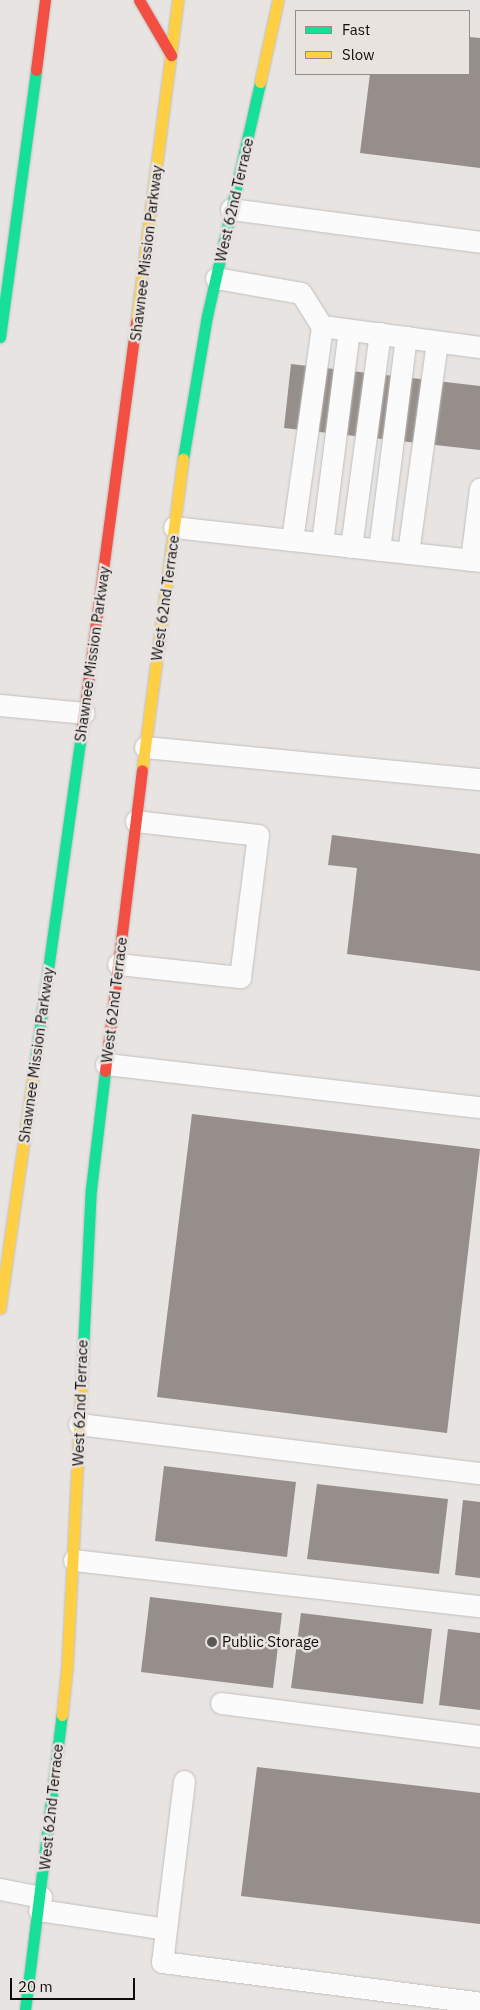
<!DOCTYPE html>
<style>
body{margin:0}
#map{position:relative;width:480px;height:2010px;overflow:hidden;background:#e7e4e2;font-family:"IBM Plex Sans",sans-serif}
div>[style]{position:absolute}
.building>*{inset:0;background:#958e8b}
.roads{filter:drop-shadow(0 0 1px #c2c0be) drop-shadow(0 0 1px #c2c0be)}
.lane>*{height:21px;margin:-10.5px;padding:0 10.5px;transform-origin:10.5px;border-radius:10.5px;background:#fbfbfb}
.fast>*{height:11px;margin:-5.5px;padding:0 5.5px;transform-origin:5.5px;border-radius:5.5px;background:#16e098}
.slow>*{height:11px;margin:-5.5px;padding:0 5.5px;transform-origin:5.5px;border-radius:5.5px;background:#ffcf43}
.jam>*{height:11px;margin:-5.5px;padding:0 5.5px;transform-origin:5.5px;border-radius:5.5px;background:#f24e42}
.dots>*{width:14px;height:14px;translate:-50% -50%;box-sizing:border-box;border:2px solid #e9e3e0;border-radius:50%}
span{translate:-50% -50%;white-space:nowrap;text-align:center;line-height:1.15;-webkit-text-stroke:5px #e9e3e0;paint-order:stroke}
.street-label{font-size:15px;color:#0e0c0b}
.poi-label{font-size:15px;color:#0e0c0b}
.left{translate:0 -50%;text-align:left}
.legend{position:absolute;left:295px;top:10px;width:175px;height:65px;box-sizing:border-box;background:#e9e3e0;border:1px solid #918d8b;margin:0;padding:6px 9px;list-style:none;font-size:15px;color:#0e0c0b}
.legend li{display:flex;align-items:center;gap:10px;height:25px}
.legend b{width:25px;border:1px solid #918d8b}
.scale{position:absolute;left:10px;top:1978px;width:125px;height:22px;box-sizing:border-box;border:2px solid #0e0c0b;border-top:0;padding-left:6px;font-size:15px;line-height:18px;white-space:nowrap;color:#0e0c0b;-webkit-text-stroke:4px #e9e3e0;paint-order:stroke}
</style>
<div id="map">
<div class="building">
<div style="clip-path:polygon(469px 37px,480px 38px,480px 168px,360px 153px,370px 74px,469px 74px)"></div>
<div style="clip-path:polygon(291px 364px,480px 386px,480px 450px,284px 428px)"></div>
<div style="clip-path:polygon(332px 835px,480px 854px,480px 971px,347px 954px,357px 868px,328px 865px)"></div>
<div style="clip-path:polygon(192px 1114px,480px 1149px,447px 1433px,157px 1397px)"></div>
<div style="clip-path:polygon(164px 1466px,296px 1482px,287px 1557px,155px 1541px)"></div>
<div style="clip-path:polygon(317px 1484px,448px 1499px,439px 1574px,307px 1559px)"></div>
<div style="clip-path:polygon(463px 1500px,480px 1502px,480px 1578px,455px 1575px)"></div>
<div style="clip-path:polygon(150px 1597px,282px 1613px,273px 1688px,141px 1672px)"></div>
<div style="clip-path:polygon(301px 1613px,432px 1629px,423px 1704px,291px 1688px)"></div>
<div style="clip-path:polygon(448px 1629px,480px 1633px,480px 1710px,439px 1705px)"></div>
<div style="clip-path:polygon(257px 1767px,480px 1793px,480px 1924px,241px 1896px)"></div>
</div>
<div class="roads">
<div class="lane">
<div style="left:231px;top:209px;width:251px;rotate:7.5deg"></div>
<div style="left:216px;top:278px;width:86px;rotate:10deg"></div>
<div style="left:301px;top:293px;width:39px;rotate:58deg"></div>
<div style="left:322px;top:326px;width:159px;rotate:7.6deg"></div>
<div style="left:174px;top:527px;width:308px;rotate:6.3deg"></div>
<div style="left:292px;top:540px;width:216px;rotate:-82deg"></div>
<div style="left:322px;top:543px;width:215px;rotate:-82.8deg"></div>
<div style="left:351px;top:547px;width:216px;rotate:-82.3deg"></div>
<div style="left:379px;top:550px;width:215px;rotate:-82.8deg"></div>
<div style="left:408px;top:553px;width:213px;rotate:-82.2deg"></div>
<div style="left:471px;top:560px;width:72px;rotate:-82.8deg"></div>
<div style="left:0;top:705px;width:84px;rotate:5.4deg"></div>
<div style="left:145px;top:747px;width:337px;rotate:5.5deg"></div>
<div style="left:118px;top:964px;width:123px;rotate:6.1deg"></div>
<div style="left:240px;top:977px;width:143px;rotate:-82.8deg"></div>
<div style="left:258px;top:835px;width:123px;rotate:-173.5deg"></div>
<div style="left:106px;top:1064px;width:376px;rotate:6.6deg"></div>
<div style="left:79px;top:1424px;width:404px;rotate:7deg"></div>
<div style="left:74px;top:1560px;width:409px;rotate:6.5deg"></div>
<div style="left:221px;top:1703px;width:261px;rotate:7.3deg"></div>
<div style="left:184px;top:1781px;width:182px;rotate:96.9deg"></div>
<div style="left:162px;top:1962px;width:321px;rotate:7.3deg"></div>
<div style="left:0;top:1889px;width:42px;rotate:11deg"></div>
<div style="left:39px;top:1910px;width:128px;rotate:8.5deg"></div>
</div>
<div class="fast">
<div style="left:0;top:337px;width:269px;rotate:-82.3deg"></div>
<div style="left:183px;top:459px;width:145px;rotate:-80.5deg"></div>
<div style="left:207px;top:316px;width:240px;rotate:-77.2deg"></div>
<div style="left:34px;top:1069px;width:345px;rotate:-82deg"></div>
<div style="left:81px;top:1390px;width:201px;rotate:-87.2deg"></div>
<div style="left:91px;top:1189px;width:119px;rotate:-83.2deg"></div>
<div style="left:25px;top:2010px;width:297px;rotate:-82.9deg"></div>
</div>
<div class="slow">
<div style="left:260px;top:82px;width:84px;rotate:-77.6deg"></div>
<div style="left:136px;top:322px;width:325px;rotate:-82.6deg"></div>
<div style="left:142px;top:770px;width:314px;rotate:-82.5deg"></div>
<div style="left:0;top:1308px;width:241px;rotate:-81.9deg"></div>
<div style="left:62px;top:1715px;width:48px;rotate:-84.1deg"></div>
<div style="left:67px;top:1667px;width:277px;rotate:-87.1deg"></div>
</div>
<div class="jam">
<div style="left:139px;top:0;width:64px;rotate:59.8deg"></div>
<div style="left:36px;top:70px;width:71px;rotate:-82.7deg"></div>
<div style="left:82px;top:727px;width:409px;rotate:-82.4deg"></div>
<div style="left:105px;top:1071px;width:303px;rotate:-83deg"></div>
</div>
</div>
<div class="dots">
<div style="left:212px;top:1642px;background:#5a5856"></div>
</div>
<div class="street-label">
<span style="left:234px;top:200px;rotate:-77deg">West 62nd Terrace</span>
<span style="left:146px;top:253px;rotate:-83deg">Shawnee Mission Parkway</span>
<span style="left:165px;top:598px;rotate:-82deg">West 62nd Terrace</span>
<span style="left:92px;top:654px;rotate:-82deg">Shawnee Mission Parkway</span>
<span style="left:114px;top:1000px;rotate:-83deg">West 62nd Terrace</span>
<span style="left:36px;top:1055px;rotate:-82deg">Shawnee Mission Parkway</span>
<span style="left:80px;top:1403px;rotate:-88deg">West 62nd Terrace</span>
<span style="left:51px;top:1807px;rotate:-84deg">West 62nd Terrace</span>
</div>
<div class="poi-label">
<span class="left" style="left:222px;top:1642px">Public Storage</span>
</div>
<ul class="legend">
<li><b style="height:6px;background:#16e098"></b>Fast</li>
<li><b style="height:6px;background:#ffcf43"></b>Slow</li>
</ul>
<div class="scale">20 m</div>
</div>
